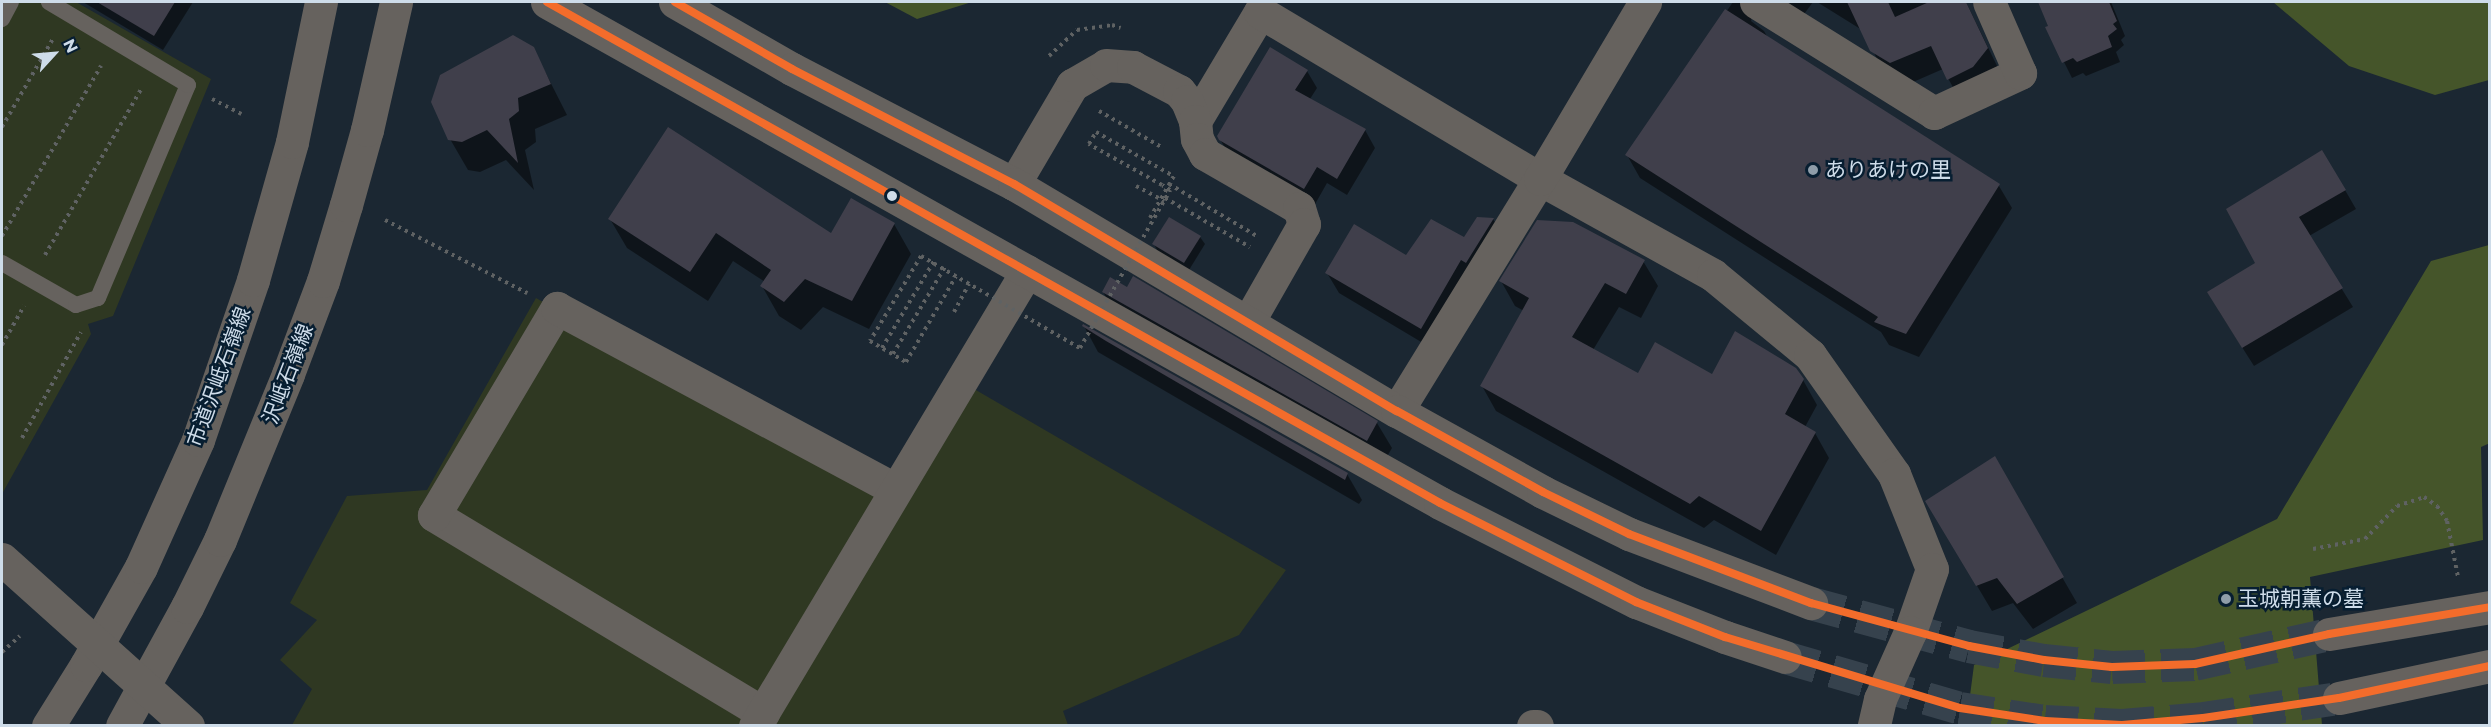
<!DOCTYPE html>
<meta charset="utf-8">
<style>
body{margin:0}
#map{position:relative;width:2491px;height:727px;overflow:hidden;background:#1b2732;font-family:Montserrat,"Noto Sans JP",sans-serif}
div>[style]{position:absolute}
.green>*{inset:0;background:#2f3822}
.forest>*{inset:0;background:#45552a}
.shadow>*{inset:0;background:#0007}
.building>*{inset:0;background:#403f4b}
.tertiary-tunnel>*{height:33px;margin-top:-16.5px;transform-origin:0;background:repeating-linear-gradient(90deg,#36424d 0 33px,transparent 0 49px)}
.path>*{height:4px;margin-top:-2px;transform-origin:0;background:repeating-linear-gradient(90deg,#5f6263 0 3px,transparent 0 7.5px)}
.service>*{height:16px;margin:-8px;padding:0 8px;transform-origin:8px;border-radius:8px;background:#66625e}
.minor>*{height:33px;margin:-16.5px;padding:0 16.5px;transform-origin:16.5px;border-radius:16.5px;background:#66625e}
.tertiary>*{height:33px;margin:-16.5px;padding:0 16.5px;transform-origin:16.5px;border-radius:16.5px;background:#66625e}
.path-bridge>*{height:4px;margin-top:-2px;transform-origin:0;background:repeating-linear-gradient(90deg,#5f6263 0 3px,transparent 0 7.5px)}
.minor-bridge>*{height:33px;margin:-16.5px;padding:0 16.5px;transform-origin:16.5px;border-radius:16.5px;background:#66625e}
.bus-1>*{height:8px;margin:-4px;padding:0 4px;transform-origin:4px;border-radius:4px;background:#f36c2b}
.dots>*{width:16px;height:16px;translate:-50% -50%;box-sizing:border-box;border:3px solid #071e31;border-radius:50%}
span{translate:-50% -50%;white-space:nowrap;text-align:center;line-height:1.15;-webkit-text-stroke:5px #071e31;paint-order:stroke}
.poi-label{font-size:21px;color:#cedce9}
.left{translate:0 -50%;text-align:left}
.street-label{font-size:21px;color:#cedce9}
.frame{position:absolute;inset:0;border:3px solid #cedce9;pointer-events:none}
.north{position:absolute;left:24px;top:24px;width:60px;height:60px;-webkit-text-stroke:4px #071e31;paint-order:stroke;rotate:64deg;font-size:16px;font-weight:700;line-height:24px;text-align:center;color:#cedce9}
.north::after{content:'';display:block;margin:auto;width:21px;height:27px;background:#cedce9;clip-path:polygon(50% 0,100% 100%,50% 72%,0 100%)}
</style>
<div id="map">
<div class="green">
<div style="clip-path:polygon(2px 2px,76px 2px,211px 79px,113px 316px,88px 324px,91px 334px,2px 494px)"></div>
<div style="clip-path:polygon(536px 298px,897px 507px,969px 386px,1286px 570px,1239px 635px,1063px 711px,1068px 725px,292px 725px,312px 689px,280px 660px,317px 620px,290px 603px,347px 496px,427px 490px)"></div>
</div>
<div class="forest">
<div style="clip-path:polygon(885px 2px,972px 2px,917px 19px)"></div>
<div style="clip-path:polygon(2273px 2px,2489px 2px,2489px 80px,2435px 95px,2349px 66px)"></div>
<div style="clip-path:polygon(2489px 245px,2490px 443px,2481px 447px,2483px 540px,2310px 577px,2322px 725px,1966px 726px,1974px 665px,2277px 519px,2431px 261px)"></div>
</div>
<div class="shadow">
<div style="clip-path:polygon(83px 2px,193px 2px,163px 50px)"></div>
<div style="clip-path:polygon(1733px 2px,1813px 2px,1799px 21px,1752px 16px,1751px 21px,1764px 31px,1768px 38px,1999px 186px,2012px 208px,1919px 357px,1889px 345px,1881px 332px,1640px 178px,1627px 155px)"></div>
<div style="clip-path:polygon(1817px 2px,1966px 2px,2000px 72px,1961px 102px,1943px 69px,1904px 86px,1885px 74px,1862px 30px)"></div>
<div style="clip-path:polygon(2039px 2px,2111px 2px,2125px 36px,2121px 40px,2124px 45px,2116px 52px,2120px 62px,2086px 76px,2083px 73px,2072px 78px,2047px 28px,2050px 27px)"></div>
<div style="clip-path:polygon(533px 48px,567px 115px,535px 129px,536px 142px,525px 150px,534px 190px,506px 160px,480px 172px,468px 170px,450px 139px)"></div>
<div style="clip-path:polygon(1307px 71px,1317px 88px,1310px 99px,1365px 130px,1375px 148px,1347px 195px,1327px 183px,1314px 206px,1231px 158px,1218px 136px)"></div>
<div style="clip-path:polygon(2345px 190px,2356px 209px,2309px 236px,2353px 307px,2254px 366px,2219px 311px,2257px 263px,2228px 209px)"></div>
<div style="clip-path:polygon(610px 219px,831px 235px,894px 224px,911px 254px,869px 329px,823px 307px,801px 330px,779px 316px,762px 286px,765px 282px,733px 261px,708px 301px,627px 248px)"></div>
<div style="clip-path:polygon(1493px 219px,1505px 239px,1433px 349px,1339px 293px,1327px 273px,1407px 257px,1465px 239px)"></div>
<div style="clip-path:polygon(1200px 237px,1205px 244px,1189px 270px,1158px 252px,1154px 244px)"></div>
<div style="clip-path:polygon(1643px 261px,1658px 286px,1641px 318px,1619px 307px,1593px 350px,1639px 375px,1803px 380px,1817px 405px,1805px 427px,1815px 433px,1829px 458px,1776px 555px,1714px 520px,1704px 528px,1496px 411px,1482px 386px,1524px 311px,1515px 306px,1501px 281px)"></div>
<div style="clip-path:polygon(1103px 292px,1377px 423px,1392px 448px,1382px 465px,1118px 317px)"></div>
<div style="clip-path:polygon(1084px 326px,1347px 474px,1362px 500px,1359px 504px,1098px 352px)"></div>
<div style="clip-path:polygon(1994px 459px,2077px 603px,2033px 629px,2013px 603px,1992px 611px,1942px 527px)"></div>
</div>
<div class="building">
<div style="clip-path:polygon(97px 2px,175px 2px,154px 36px)"></div>
<div style="clip-path:polygon(1847px 2px,1888px 2px,1895px 17px,1929px 2px,1966px 2px,1988px 48px,1973px 67px,1947px 80px,1931px 46px,1890px 63px,1870px 51px)"></div>
<div style="clip-path:polygon(2038px 2px,2109px 2px,2117px 21px,2113px 24px,2117px 29px,2108px 36px,2112px 47px,2077px 62px,2073px 58px,2062px 63px,2045px 27px,2048px 26px)"></div>
<div style="clip-path:polygon(1725px 9px,2000px 184px,1906px 334px,1874px 322px,1878px 317px,1625px 155px)"></div>
<div style="clip-path:polygon(513px 35px,534px 47px,551px 84px,518px 98px,519px 111px,509px 119px,518px 163px,487px 130px,462px 142px,448px 140px,431px 102px,440px 75px)"></div>
<div style="clip-path:polygon(1270px 47px,1308px 70px,1295px 90px,1366px 129px,1337px 179px,1317px 167px,1304px 189px,1219px 140px,1217px 136px)"></div>
<div style="clip-path:polygon(668px 127px,831px 233px,851px 198px,895px 223px,852px 301px,805px 279px,784px 302px,760px 286px,771px 270px,716px 233px,690px 272px,608px 219px)"></div>
<div style="clip-path:polygon(2322px 150px,2346px 190px,2299px 217px,2343px 288px,2242px 348px,2207px 292px,2255px 263px,2226px 209px)"></div>
<div style="clip-path:polygon(1169px 217px,1201px 236px,1184px 263px,1152px 244px)"></div>
<div style="clip-path:polygon(1477px 217px,1494px 218px,1466px 263px,1461px 260px,1421px 329px,1325px 273px,1354px 224px,1406px 255px,1431px 219px,1464px 237px)"></div>
<div style="clip-path:polygon(1537px 220px,1573px 222px,1645px 260px,1626px 294px,1605px 283px,1572px 337px,1638px 373px,1655px 342px,1712px 374px,1735px 331px,1796px 368px,1804px 379px,1785px 414px,1816px 432px,1761px 531px,1699px 496px,1690px 504px,1480px 386px,1529px 298px,1499px 281px)"></div>
<div style="clip-path:polygon(1133px 276px,1378px 421px,1367px 441px,1102px 292px,1110px 277px,1127px 287px)"></div>
<div style="clip-path:polygon(1083px 324px,1348px 473px,1345px 480px,1106px 341px,1082px 326px)"></div>
<div style="clip-path:polygon(1995px 456px,2064px 577px,2017px 604px,1997px 578px,1976px 586px,1925px 501px)"></div>
</div>
<div class="tertiary-tunnel">
<div style="left:1811px;top:603px;width:164px;rotate:15.2deg"></div>
<div style="left:1969px;top:646px;width:76px;rotate:10.6deg"></div>
<div style="left:2044px;top:660px;width:68px;rotate:5.9deg"></div>
<div style="left:2112px;top:667px;width:83px;rotate:-2.1deg"></div>
<div style="left:2195px;top:664px;width:137px;rotate:-12.6deg"></div>
<div style="left:1785px;top:657px;width:182px;rotate:16.2deg"></div>
<div style="left:1960px;top:708px;width:86px;rotate:8.7deg"></div>
<div style="left:2045px;top:721px;width:77px;rotate:3deg"></div>
<div style="left:2122px;top:725px;width:81px;rotate:-4.9deg"></div>
<div style="left:2203px;top:718px;width:137px;rotate:-8.4deg"></div>
</div>
<div class="path">
<div style="left:1049px;top:56px;width:38px;rotate:-43deg"></div>
<div style="left:1077px;top:30px;width:35px;rotate:-8deg"></div>
<div style="left:1112px;top:25px;width:9px;rotate:18deg"></div>
<div style="left:212px;top:99px;width:33px;rotate:27deg"></div>
<div style="left:1099px;top:111px;width:74px;rotate:30deg"></div>
<div style="left:2px;top:127px;width:104px;rotate:-60deg"></div>
<div style="left:1169px;top:184px;width:102px;rotate:30.6deg"></div>
<div style="left:1162px;top:185px;width:84px;rotate:-150.7deg"></div>
<div style="left:1089px;top:144px;width:14px;rotate:-60deg"></div>
<div style="left:1096px;top:132px;width:89px;rotate:29.7deg"></div>
<div style="left:1136px;top:186px;width:32px;rotate:28deg"></div>
<div style="left:1165px;top:198px;width:98px;rotate:30deg"></div>
<div style="left:1150px;top:218px;width:48px;rotate:-60.3deg"></div>
<div style="left:385px;top:220px;width:160px;rotate:27.2deg"></div>
<div style="left:2px;top:236px;width:197px;rotate:-59.8deg"></div>
<div style="left:45px;top:255px;width:193px;rotate:-59.9deg"></div>
<div style="left:921px;top:256px;width:99px;rotate:121deg"></div>
<div style="left:870px;top:341px;width:42px;rotate:30.3deg"></div>
<div style="left:906px;top:362px;width:99px;rotate:-59.8deg"></div>
<div style="left:954px;top:312px;width:32px;rotate:-62deg"></div>
<div style="left:2px;top:345px;width:45px;rotate:-60.6deg"></div>
<div style="left:882px;top:348px;width:101px;rotate:-59.1deg"></div>
<div style="left:893px;top:354px;width:104px;rotate:-59.2deg"></div>
<div style="left:22px;top:438px;width:121px;rotate:-60.9deg"></div>
<div style="left:2313px;top:549px;width:53px;rotate:-10.9deg"></div>
<div style="left:2365px;top:539px;width:46px;rotate:-45.9deg"></div>
<div style="left:2397px;top:506px;width:28px;rotate:-18deg"></div>
<div style="left:2424px;top:497px;width:16px;rotate:35deg"></div>
<div style="left:2437px;top:506px;width:18px;rotate:56deg"></div>
<div style="left:2447px;top:521px;width:57px;rotate:78.9deg"></div>
<div style="left:2px;top:652px;width:24px;rotate:-42deg"></div>
</div>
<div class="service">
<div style="left:2px;top:19px;width:19px;rotate:-62deg"></div>
<div style="left:2px;top:263px;width:85px;rotate:29.6deg"></div>
<div style="left:76px;top:305px;width:23px;rotate:-18deg"></div>
<div style="left:98px;top:298px;width:231px;rotate:-67.1deg"></div>
<div style="left:188px;top:85px;width:162px;rotate:-149.2deg"></div>
</div>
<div class="minor">
<div style="left:1756px;top:2px;width:210px;rotate:31.9deg"></div>
<div style="left:1934px;top:113px;width:95px;rotate:-24.9deg"></div>
<div style="left:2020px;top:73px;width:77px;rotate:-113.6deg"></div>
<div style="left:1195px;top:121px;width:127px;rotate:-59.2deg"></div>
<div style="left:1260px;top:12px;width:326px;rotate:30.8deg"></div>
<div style="left:1540px;top:179px;width:198px;rotate:29deg"></div>
<div style="left:1713px;top:275px;width:126px;rotate:39.5deg"></div>
<div style="left:1810px;top:355px;width:146px;rotate:54.8deg"></div>
<div style="left:1894px;top:474px;width:102px;rotate:68.2deg"></div>
<div style="left:1932px;top:569px;width:67px;rotate:109.2deg"></div>
<div style="left:1910px;top:632px;width:73px;rotate:114.1deg"></div>
<div style="left:1880px;top:699px;width:28px;rotate:103deg"></div>
<div style="left:1014px;top:184px;width:115px;rotate:-59.6deg"></div>
<div style="left:1072px;top:85px;width:39px;rotate:-30deg"></div>
<div style="left:1106px;top:65px;width:27px;rotate:4deg"></div>
<div style="left:1133px;top:67px;width:52px;rotate:27.6deg"></div>
<div style="left:1179px;top:91px;width:13px;rotate:51deg"></div>
<div style="left:1187px;top:101px;width:22px;rotate:68deg"></div>
<div style="left:1195px;top:121px;width:18px;rotate:84deg"></div>
<div style="left:1197px;top:139px;width:17px;rotate:62deg"></div>
<div style="left:1205px;top:154px;width:108px;rotate:29.9deg"></div>
<div style="left:1299px;top:208px;width:17px;rotate:73deg"></div>
<div style="left:1304px;top:224px;width:113px;rotate:119.7deg"></div>
<div style="left:1397px;top:411px;width:273px;rotate:-58.4deg"></div>
<div style="left:1540px;top:179px;width:206px;rotate:-59.3deg"></div>
<div style="left:763px;top:713px;width:384px;rotate:-149deg"></div>
<div style="left:434px;top:515px;width:241px;rotate:-59.3deg"></div>
<div style="left:557px;top:308px;width:383px;rotate:28.2deg"></div>
<div style="left:755px;top:726px;width:530px;rotate:-59.13deg"></div>
<div style="left:1533px;top:726px;width:4px"></div>
</div>
<div class="tertiary">
<div style="left:547px;top:2px;width:1024px;rotate:29.29deg"></div>
<div style="left:1440px;top:503px;width:220px;rotate:26.8deg"></div>
<div style="left:1636px;top:602px;width:96px;rotate:21.5deg"></div>
<div style="left:1725px;top:637px;width:63px;rotate:18.4deg"></div>
<div style="left:675px;top:2px;width:135px;rotate:29.8deg"></div>
<div style="left:792px;top:69px;width:250px;rotate:27.4deg"></div>
<div style="left:1014px;top:184px;width:445px;rotate:30.7deg"></div>
<div style="left:1397px;top:411px;width:167px;rotate:29deg"></div>
<div style="left:1543px;top:492px;width:96px;rotate:26deg"></div>
<div style="left:1629px;top:534px;width:195px;rotate:20.8deg"></div>
<div style="left:2329px;top:634px;width:163px;rotate:-9.5deg"></div>
<div style="left:2339px;top:698px;width:154px;rotate:-12deg"></div>
<div style="left:48px;top:726px;width:72px;rotate:-58.1deg"></div>
<div style="left:86px;top:665px;width:112px;rotate:-60.7deg"></div>
<div style="left:141px;top:567px;width:139px;rotate:-65.8deg"></div>
<div style="left:198px;top:440px;width:169px;rotate:-71deg"></div>
<div style="left:253px;top:280px;width:143px;rotate:-74.2deg"></div>
<div style="left:292px;top:142px;width:143px;rotate:-78.3deg"></div>
<div style="left:122px;top:726px;width:136px;rotate:-61.4deg"></div>
<div style="left:187px;top:607px;width:75px;rotate:-63.8deg"></div>
<div style="left:220px;top:540px;width:179px;rotate:-67.7deg"></div>
<div style="left:288px;top:374px;width:99px;rotate:-69.4deg"></div>
<div style="left:323px;top:281px;width:79px;rotate:-73.2deg"></div>
<div style="left:346px;top:205px;width:78px;rotate:-74.4deg"></div>
<div style="left:367px;top:130px;width:131px;rotate:-77.2deg"></div>
</div>
<div class="path-bridge">
<div style="left:921px;top:256px;width:184px;rotate:30.1deg"></div>
<div style="left:1080px;top:348px;width:182px;rotate:-60.3deg"></div>
<div style="left:1170px;top:190px;width:9px;rotate:-148deg"></div>
</div>
<div class="minor-bridge">
<div style="left:2px;top:559px;width:250px;rotate:41.9deg"></div>
</div>
<div class="bus-1">
<div style="left:547px;top:2px;width:1024px;rotate:29.29deg"></div>
<div style="left:1440px;top:503px;width:220px;rotate:26.8deg"></div>
<div style="left:1636px;top:602px;width:96px;rotate:21.5deg"></div>
<div style="left:1725px;top:637px;width:245px;rotate:16.8deg"></div>
<div style="left:1960px;top:708px;width:86px;rotate:8.7deg"></div>
<div style="left:2045px;top:721px;width:77px;rotate:3deg"></div>
<div style="left:2122px;top:725px;width:81px;rotate:-4.9deg"></div>
<div style="left:2203px;top:718px;width:137px;rotate:-8.4deg"></div>
<div style="left:2339px;top:698px;width:154px;rotate:-12deg"></div>
<div style="left:675px;top:2px;width:135px;rotate:29.8deg"></div>
<div style="left:792px;top:69px;width:250px;rotate:27.4deg"></div>
<div style="left:1014px;top:184px;width:445px;rotate:30.7deg"></div>
<div style="left:1397px;top:411px;width:167px;rotate:29deg"></div>
<div style="left:1543px;top:492px;width:96px;rotate:26deg"></div>
<div style="left:1629px;top:534px;width:195px;rotate:20.8deg"></div>
<div style="left:1811px;top:603px;width:164px;rotate:15.2deg"></div>
<div style="left:1969px;top:646px;width:76px;rotate:10.6deg"></div>
<div style="left:2044px;top:660px;width:68px;rotate:5.9deg"></div>
<div style="left:2112px;top:667px;width:83px;rotate:-2.1deg"></div>
<div style="left:2195px;top:664px;width:137px;rotate:-12.6deg"></div>
<div style="left:2329px;top:634px;width:163px;rotate:-9.5deg"></div>
</div>
<div class="dots">
<div style="left:1813px;top:170px;background:#8f9da9"></div>
<div style="left:892px;top:196px;background:#cedce9"></div>
<div style="left:2226px;top:599px;background:#8f9da9"></div>
</div>
<div class="poi-label">
<span class="left" style="left:1825px;top:170px">ありあけの里</span>
<span class="left" style="left:2238px;top:599px">玉城朝薫の墓</span>
</div>
<div class="street-label">
<span style="left:288px;top:374px;rotate:-69deg">沢岻石嶺線</span>
<span style="left:219px;top:377px;rotate:-70deg">市道沢岻石嶺線</span>
</div>
<div class="frame"></div>
<div class="north">N</div>
</div>
